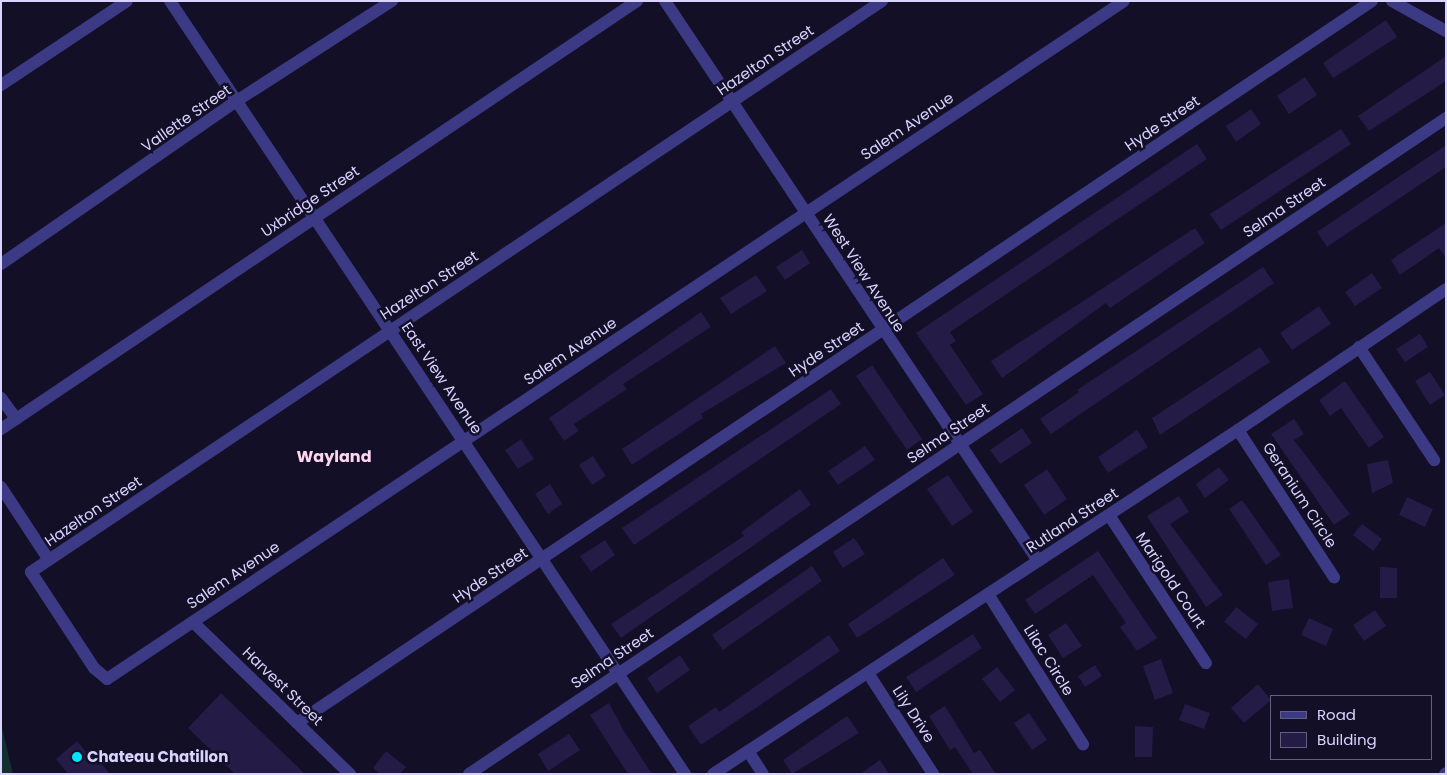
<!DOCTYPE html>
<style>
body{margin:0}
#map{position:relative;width:1447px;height:775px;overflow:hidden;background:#130f26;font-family:Poppins,sans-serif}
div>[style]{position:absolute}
.green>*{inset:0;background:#12302f}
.building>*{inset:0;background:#241b47}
.street>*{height:12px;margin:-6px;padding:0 6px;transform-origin:6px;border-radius:6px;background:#3d3a85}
.dots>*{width:14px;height:14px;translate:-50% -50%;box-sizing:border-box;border:2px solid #130f26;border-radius:50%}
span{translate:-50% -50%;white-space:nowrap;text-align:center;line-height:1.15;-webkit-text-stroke:5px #130f26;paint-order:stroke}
.street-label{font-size:15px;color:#d9d4ff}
.poi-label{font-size:15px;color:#d9d4ff;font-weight:700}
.left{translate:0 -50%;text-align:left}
.neighbourhood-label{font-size:16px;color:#ffd6f0;font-weight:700}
.frame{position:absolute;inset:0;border:2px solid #d9d4ff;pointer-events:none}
.legend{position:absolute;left:1270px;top:695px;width:162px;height:65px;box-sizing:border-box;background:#130f26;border:1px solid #625e7d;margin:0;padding:6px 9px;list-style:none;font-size:15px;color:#d9d4ff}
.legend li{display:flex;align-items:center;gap:10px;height:25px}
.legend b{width:25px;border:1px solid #625e7d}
</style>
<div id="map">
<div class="green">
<div style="clip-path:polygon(1px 728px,2px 728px,13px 774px,1px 774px)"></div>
</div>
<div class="building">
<div style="clip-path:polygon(1386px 20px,1397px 37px,1333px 78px,1323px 63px)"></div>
<div style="clip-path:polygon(1446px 56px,1446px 81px,1369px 131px,1358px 116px)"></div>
<div style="clip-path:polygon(1305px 77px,1317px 95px,1289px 114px,1277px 96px)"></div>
<div style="clip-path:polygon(1251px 109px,1261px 124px,1236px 142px,1226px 126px)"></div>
<div style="clip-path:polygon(1341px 129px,1351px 144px,1221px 230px,1210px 214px)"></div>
<div style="clip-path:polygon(1197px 144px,1207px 159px,950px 332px,956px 341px,950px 345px,983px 394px,966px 405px,916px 333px)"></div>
<div style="clip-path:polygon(1446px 145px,1446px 167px,1327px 247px,1317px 232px)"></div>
<div style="clip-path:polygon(1446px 223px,1446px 258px,1439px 248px,1400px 275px,1391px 260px)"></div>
<div style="clip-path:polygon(1195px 228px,1205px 243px,1110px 308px,1106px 303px,1002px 378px,991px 361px)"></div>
<div style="clip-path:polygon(802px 250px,810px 263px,785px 280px,776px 267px)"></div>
<div style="clip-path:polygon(1263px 267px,1274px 283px,1051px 434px,1040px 419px,1079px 392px,1077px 390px)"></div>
<div style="clip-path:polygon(1372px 273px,1382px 288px,1355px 306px,1345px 292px)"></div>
<div style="clip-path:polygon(756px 275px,767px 291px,731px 314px,720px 298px)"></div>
<div style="clip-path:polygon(1319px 306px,1331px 324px,1292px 350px,1280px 333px)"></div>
<div style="clip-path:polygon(701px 312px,711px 327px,623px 384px,627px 389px,574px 424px,579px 431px,564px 441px,549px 418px)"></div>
<div style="clip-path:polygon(1420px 334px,1428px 347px,1405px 362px,1396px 349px)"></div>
<div style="clip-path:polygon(775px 346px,786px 363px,701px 414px,703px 418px,632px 465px,622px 449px)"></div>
<div style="clip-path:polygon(1260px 347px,1270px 362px,1160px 435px,1152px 418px)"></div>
<div style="clip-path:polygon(872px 365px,922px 439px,907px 450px,856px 376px)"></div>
<div style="clip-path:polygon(1430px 372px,1445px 395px,1430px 405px,1415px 381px)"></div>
<div style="clip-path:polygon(1345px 381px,1384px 437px,1369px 448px,1341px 408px,1330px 416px,1319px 400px)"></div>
<div style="clip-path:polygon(831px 389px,841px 404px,634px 545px,622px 528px)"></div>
<div style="clip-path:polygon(1294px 419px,1304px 434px,1294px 440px,1350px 514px,1334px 525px,1271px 434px)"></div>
<div style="clip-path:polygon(1022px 428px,1032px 443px,1000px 464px,990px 450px)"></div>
<div style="clip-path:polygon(1137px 430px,1148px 447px,1108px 473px,1098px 457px)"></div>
<div style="clip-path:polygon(521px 439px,534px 459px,518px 469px,505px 450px)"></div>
<div style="clip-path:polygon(865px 446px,875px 460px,838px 485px,828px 471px)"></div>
<div style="clip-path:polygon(593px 456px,606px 476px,592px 485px,579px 465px)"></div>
<div style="clip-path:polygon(1388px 460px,1393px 483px,1372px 493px,1367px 464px)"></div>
<div style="clip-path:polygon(1219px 467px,1229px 480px,1205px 498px,1196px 484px)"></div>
<div style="clip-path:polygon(1047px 469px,1067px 499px,1044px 515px,1024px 485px)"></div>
<div style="clip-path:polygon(948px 475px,973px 512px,952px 526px,927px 489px)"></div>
<div style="clip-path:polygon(550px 484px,562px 504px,548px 514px,535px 494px)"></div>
<div style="clip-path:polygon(800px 489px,811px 505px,621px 638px,611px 624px,744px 536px,741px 532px)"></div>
<div style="clip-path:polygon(1179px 496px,1189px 512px,1170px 524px,1223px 595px,1206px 607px,1147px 516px)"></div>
<div style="clip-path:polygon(1407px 497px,1433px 509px,1425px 527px,1399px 515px)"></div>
<div style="clip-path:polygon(1242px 500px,1281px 555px,1266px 565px,1229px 509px)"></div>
<div style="clip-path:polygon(1362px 524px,1382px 539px,1373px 551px,1353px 535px)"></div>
<div style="clip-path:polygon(854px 538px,865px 554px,843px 568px,833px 552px)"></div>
<div style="clip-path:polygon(605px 540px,615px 555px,591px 572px,580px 556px)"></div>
<div style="clip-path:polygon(1098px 551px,1157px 638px,1137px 651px,1120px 627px,1126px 623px,1093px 575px,1035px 614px,1025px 600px)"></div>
<div style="clip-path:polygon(943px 558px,955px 575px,857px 638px,848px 624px)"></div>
<div style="clip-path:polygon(812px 566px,822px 581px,723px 650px,712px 635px)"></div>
<div style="clip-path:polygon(1380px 567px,1397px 568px,1397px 598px,1380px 598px)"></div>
<div style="clip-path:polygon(1289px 579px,1293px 608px,1272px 611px,1268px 582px)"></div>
<div style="clip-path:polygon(1236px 607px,1258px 624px,1246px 639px,1224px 622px)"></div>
<div style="clip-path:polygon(1375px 610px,1386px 626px,1364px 641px,1353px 625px)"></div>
<div style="clip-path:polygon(1309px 618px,1333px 629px,1326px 646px,1301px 635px)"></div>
<div style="clip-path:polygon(1066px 623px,1082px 646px,1063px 658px,1048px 635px)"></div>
<div style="clip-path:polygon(973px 634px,982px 648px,916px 692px,906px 677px)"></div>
<div style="clip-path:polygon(829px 635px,840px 651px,701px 745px,688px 726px,716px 707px,719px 712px)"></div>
<div style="clip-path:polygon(680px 655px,690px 670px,657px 693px,647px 678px)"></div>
<div style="clip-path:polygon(1161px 659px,1173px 693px,1155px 700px,1143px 666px)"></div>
<div style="clip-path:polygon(1095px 665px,1102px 676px,1085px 687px,1078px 676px)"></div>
<div style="clip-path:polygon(997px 667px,1015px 690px,1000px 702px,982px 679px)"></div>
<div style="clip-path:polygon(1258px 684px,1271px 700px,1244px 723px,1231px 708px)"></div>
<div style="clip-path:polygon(221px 693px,305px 774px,235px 774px,188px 728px)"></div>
<div style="clip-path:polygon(609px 703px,624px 731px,652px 774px,628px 774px,590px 715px)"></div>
<div style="clip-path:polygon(1185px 704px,1210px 713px,1204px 729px,1179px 720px)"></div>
<div style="clip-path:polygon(945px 706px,974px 753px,980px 750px,996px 774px,973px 774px,955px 747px,950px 750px,929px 716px)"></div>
<div style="clip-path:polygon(1029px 713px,1047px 740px,1032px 750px,1014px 723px)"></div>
<div style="clip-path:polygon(847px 716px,859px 733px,792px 774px,783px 760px)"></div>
<div style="clip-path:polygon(1135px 726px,1153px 727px,1152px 757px,1135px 757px)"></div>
<div style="clip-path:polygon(569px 734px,580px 750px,548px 771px,538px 754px)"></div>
<div style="clip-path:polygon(77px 741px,89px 756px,93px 753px,110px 774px,68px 774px,56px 759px)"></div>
<div style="clip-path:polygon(386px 751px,406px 767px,400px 774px,380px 774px,373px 768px)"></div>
<div style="clip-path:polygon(880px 760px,889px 774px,860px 774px)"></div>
</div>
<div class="street">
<div style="left:170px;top:1px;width:929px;rotate:56.33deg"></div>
<div style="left:665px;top:1px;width:673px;rotate:56.33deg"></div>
<div style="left:882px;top:1px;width:1025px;rotate:146.14deg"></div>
<div style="left:31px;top:572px;width:115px;rotate:56.7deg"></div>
<div style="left:94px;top:668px;width:17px;rotate:40deg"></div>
<div style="left:107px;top:679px;width:1222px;rotate:-33.69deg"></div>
<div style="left:1392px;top:1px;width:62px;rotate:29.1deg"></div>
<div style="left:1px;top:85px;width:151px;rotate:-33.7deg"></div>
<div style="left:1px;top:264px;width:285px;rotate:-34.7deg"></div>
<div style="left:235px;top:102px;width:187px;rotate:-32.8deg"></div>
<div style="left:1359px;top:347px;width:136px;rotate:56.4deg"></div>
<div style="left:1px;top:398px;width:26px;rotate:54deg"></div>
<div style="left:1px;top:429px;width:767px;rotate:-33.94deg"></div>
<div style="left:1238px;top:430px;width:176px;rotate:56.9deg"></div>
<div style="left:1px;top:487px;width:87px;rotate:56.7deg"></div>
<div style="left:1109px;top:515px;width:177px;rotate:56.8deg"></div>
<div style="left:988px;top:594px;width:178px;rotate:57.7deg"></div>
<div style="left:193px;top:622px;width:219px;rotate:44.1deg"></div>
<div style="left:868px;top:673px;width:120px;rotate:57.2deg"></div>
<div style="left:297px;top:723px;width:1295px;rotate:-33.89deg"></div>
<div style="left:748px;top:751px;width:27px;rotate:57deg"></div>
<div style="left:469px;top:774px;width:1177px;rotate:-33.88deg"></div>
<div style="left:713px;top:774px;width:628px;rotate:-33.23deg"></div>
<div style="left:1238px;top:430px;width:251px;rotate:-34.1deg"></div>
<div style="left:1445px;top:774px;width:1px;rotate:-45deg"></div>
</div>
<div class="dots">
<div style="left:77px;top:757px;background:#00e5ff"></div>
</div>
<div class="street-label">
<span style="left:765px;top:60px;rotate:-34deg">Hazelton Street</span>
<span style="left:186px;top:118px;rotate:-35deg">Vallette Street</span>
<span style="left:1162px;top:123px;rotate:-34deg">Hyde Street</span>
<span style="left:907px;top:126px;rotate:-34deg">Salem Avenue</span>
<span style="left:310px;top:201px;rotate:-34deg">Uxbridge Street</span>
<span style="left:1284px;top:207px;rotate:-34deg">Selma Street</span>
<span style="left:864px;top:273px;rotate:57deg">West View Avenue</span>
<span style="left:429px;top:285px;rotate:-33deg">Hazelton Street</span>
<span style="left:826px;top:349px;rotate:-34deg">Hyde Street</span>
<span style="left:570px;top:351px;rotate:-34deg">Salem Avenue</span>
<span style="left:442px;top:378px;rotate:56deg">East View Avenue</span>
<span style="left:948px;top:433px;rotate:-34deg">Selma Street</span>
<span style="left:1300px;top:495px;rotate:57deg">Geranium Circle</span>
<span style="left:93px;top:511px;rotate:-34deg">Hazelton Street</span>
<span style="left:1072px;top:520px;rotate:-33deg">Rutland Street</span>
<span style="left:233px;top:575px;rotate:-34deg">Salem Avenue</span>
<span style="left:490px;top:575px;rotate:-34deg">Hyde Street</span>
<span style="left:1171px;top:580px;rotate:56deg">Marigold Court</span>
<span style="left:612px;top:658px;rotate:-34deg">Selma Street</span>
<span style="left:1049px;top:660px;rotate:58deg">Lilac Circle</span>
<span style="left:283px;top:686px;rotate:44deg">Harvest Street</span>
<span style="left:914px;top:714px;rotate:57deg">Lily Drive</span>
</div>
<div class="poi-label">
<span class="left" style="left:87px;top:757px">Chateau Chatillon</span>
</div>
<div class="neighbourhood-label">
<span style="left:334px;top:457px">Wayland</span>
</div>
<div class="frame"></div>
<ul class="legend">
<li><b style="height:6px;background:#3d3a85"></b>Road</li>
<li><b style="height:14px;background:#241b47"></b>Building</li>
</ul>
</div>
